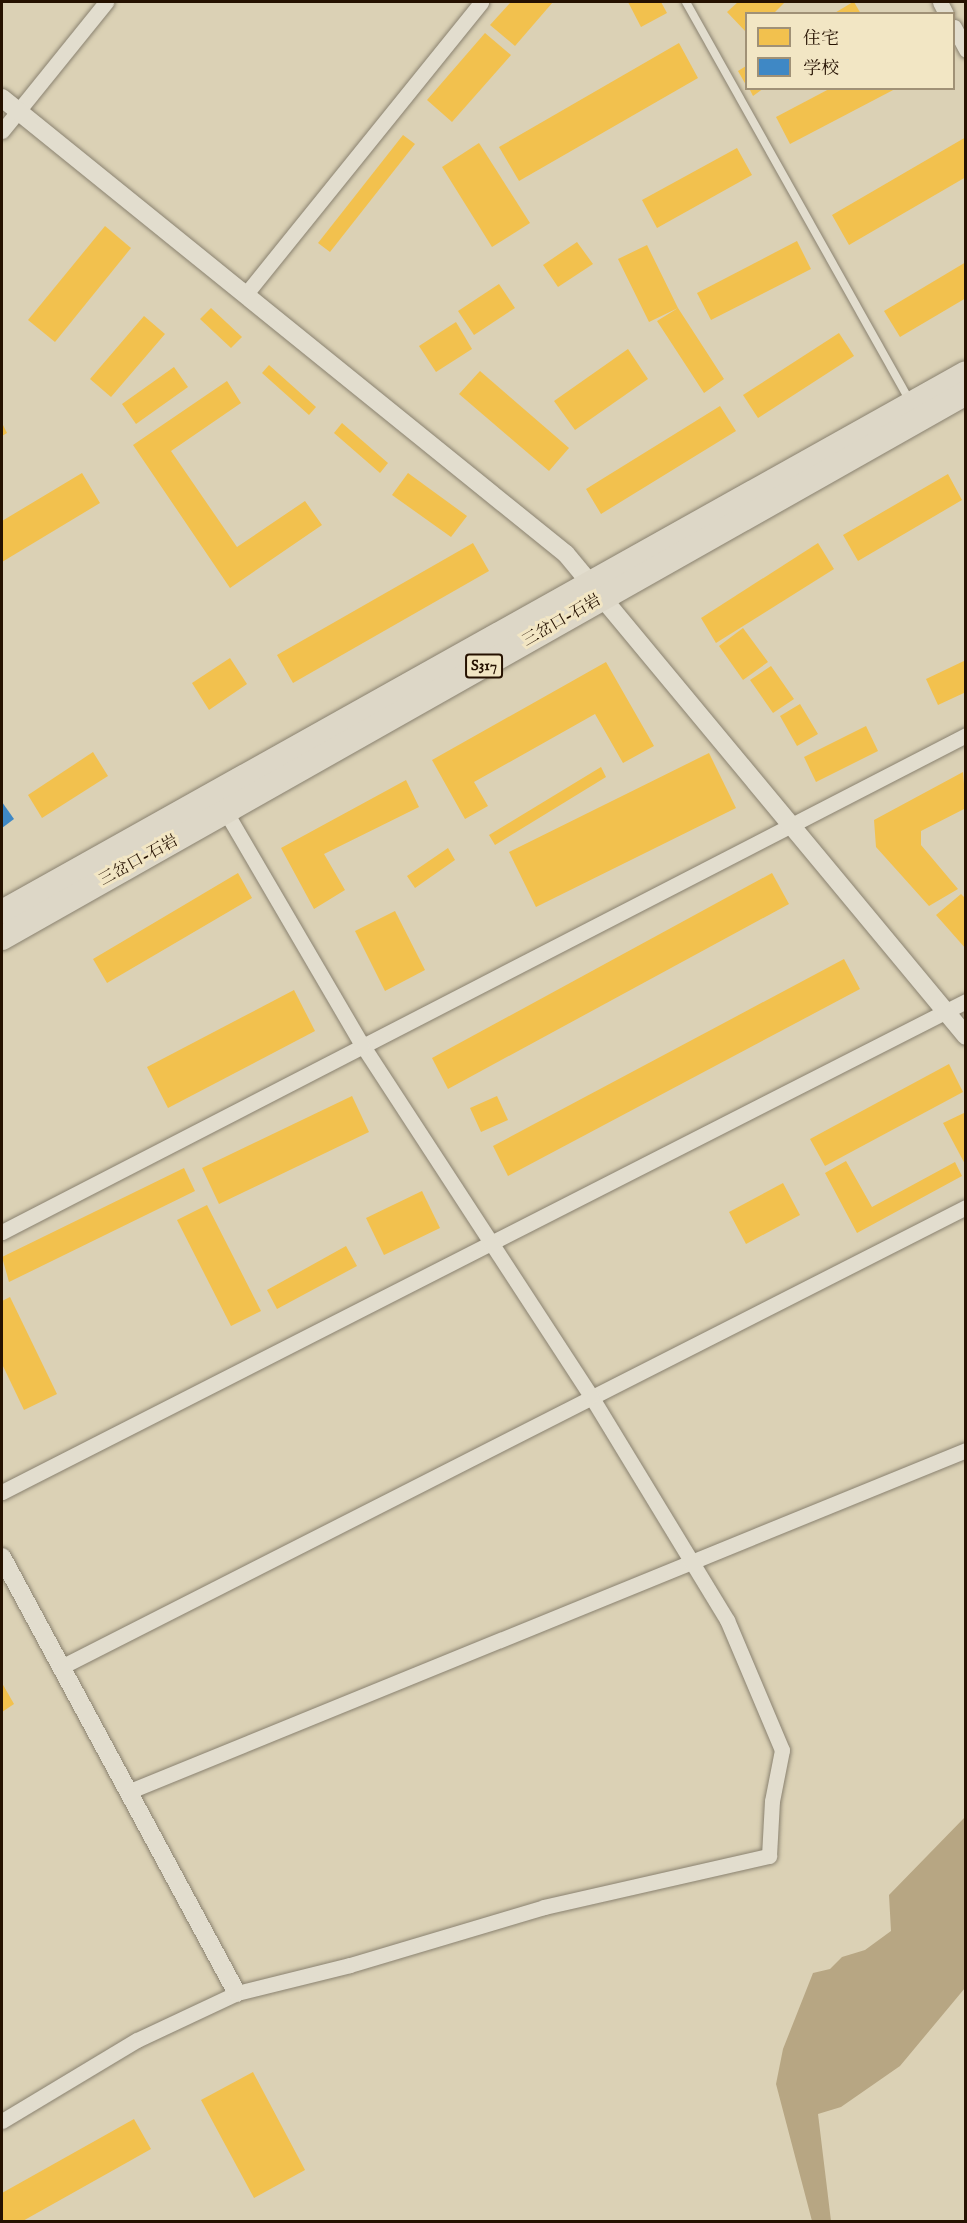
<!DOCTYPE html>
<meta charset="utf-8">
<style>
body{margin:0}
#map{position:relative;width:967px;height:2223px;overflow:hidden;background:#dbd1b5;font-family:"IM FELL English","Noto Serif SC",serif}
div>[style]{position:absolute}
.water>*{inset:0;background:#b7a683}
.homes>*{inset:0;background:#f2c14e}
.schools>*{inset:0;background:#3f88c5}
.roads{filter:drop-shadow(0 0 2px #8a8270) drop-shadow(0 0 2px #8a8270)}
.service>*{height:8px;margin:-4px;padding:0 4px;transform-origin:4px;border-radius:4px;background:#e2ddce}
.minor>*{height:15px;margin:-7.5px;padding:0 7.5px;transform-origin:7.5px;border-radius:7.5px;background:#e2ddce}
.tertiary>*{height:18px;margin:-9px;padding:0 9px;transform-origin:9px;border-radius:9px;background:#e2ddce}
.trunk>*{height:24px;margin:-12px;padding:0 12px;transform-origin:12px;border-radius:12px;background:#ddd7c7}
span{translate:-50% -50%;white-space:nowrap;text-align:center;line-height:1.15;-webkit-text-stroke:6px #f2e6c4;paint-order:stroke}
.shield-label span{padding:2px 4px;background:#f2e6c4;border:2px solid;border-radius:4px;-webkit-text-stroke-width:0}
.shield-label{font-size:15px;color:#251100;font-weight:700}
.street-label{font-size:16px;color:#251100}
.frame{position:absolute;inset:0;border:3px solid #251100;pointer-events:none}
.legend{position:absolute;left:745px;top:12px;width:210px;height:78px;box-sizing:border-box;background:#f2e6c4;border:2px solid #a09176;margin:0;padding:8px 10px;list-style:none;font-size:18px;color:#251100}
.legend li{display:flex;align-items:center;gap:12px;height:30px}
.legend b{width:30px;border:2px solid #a09176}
</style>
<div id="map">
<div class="water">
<div style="clip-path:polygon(965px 1817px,965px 1988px,900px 2066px,841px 2107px,818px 2114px,831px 2221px,812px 2221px,776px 2084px,783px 2049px,813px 1973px,830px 1969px,842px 1957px,865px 1950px,891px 1931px,889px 1895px)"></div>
</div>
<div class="homes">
<div style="clip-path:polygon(511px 2px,553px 2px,515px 46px,490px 25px)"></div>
<div style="clip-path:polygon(628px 2px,661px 2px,667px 13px,641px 27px)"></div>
<div style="clip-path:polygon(738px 2px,785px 2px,773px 14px,746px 14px,746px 32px,727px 12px)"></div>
<div style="clip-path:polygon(854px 2px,861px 14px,833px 14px,853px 2px)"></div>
<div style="clip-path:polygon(485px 33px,511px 55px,452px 122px,427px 100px)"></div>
<div style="clip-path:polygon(679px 43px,698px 78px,519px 181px,499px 147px)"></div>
<div style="clip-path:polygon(746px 66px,746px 85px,738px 71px)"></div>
<div style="clip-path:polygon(749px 88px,764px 88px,753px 96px)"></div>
<div style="clip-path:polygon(831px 88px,897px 88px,790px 144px,776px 117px)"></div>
<div style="clip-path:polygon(403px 135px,415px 144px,330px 252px,318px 243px)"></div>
<div style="clip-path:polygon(966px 137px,966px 177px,849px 245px,832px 215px)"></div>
<div style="clip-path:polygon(479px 143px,530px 223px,492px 247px,442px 167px)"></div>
<div style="clip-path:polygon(737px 148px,752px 175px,657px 228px,642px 200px)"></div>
<div style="clip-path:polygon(105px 226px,131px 248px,55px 342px,28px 320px)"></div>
<div style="clip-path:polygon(797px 241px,811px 269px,711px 320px,697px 293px)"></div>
<div style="clip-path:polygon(577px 242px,593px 264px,558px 287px,543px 265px)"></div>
<div style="clip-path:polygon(647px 245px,678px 308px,724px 379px,704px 393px,657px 321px,678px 308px,649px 322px,618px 259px)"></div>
<div style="clip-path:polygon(966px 262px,966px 298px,900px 337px,884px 311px)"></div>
<div style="clip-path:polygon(499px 284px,515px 308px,474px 335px,458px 311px)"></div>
<div style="clip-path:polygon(211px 308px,242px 337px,231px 348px,200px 319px)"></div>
<div style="clip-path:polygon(144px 316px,165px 334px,111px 397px,90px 379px)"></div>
<div style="clip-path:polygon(456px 322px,472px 349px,436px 372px,419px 346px)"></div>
<div style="clip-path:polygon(839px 333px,854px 356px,758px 418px,743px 395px)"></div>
<div style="clip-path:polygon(628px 349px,648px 379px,575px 430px,554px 401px)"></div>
<div style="clip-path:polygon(269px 365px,316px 407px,309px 415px,262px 373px)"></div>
<div style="clip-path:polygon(174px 367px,188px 387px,136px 424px,122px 404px)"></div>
<div style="clip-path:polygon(480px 371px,569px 448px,549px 471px,459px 394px)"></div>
<div style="clip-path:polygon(227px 381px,241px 403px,171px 451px,237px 547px,305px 501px,322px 525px,230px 588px,133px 445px)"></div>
<div style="clip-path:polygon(720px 406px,736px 431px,601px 514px,586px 489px)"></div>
<div style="clip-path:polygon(2px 423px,7px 433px,2px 436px)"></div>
<div style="clip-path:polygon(342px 423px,388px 463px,380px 473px,334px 433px)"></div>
<div style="clip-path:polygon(82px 473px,100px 503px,2px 562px,2px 521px)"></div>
<div style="clip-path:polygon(408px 473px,467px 516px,451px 537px,392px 495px)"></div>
<div style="clip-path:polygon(948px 474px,962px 500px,858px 561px,843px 535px)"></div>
<div style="clip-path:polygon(473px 543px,489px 571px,293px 683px,277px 655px)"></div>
<div style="clip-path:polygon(818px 543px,834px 569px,716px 643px,701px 618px)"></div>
<div style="clip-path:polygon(743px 628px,768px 662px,743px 680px,719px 646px)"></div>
<div style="clip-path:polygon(230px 658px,247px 684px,209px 710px,192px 683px)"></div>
<div style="clip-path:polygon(966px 660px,966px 692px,938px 705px,926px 679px)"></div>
<div style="clip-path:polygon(606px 662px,654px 746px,623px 763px,595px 714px,474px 782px,488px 806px,465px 819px,432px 760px)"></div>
<div style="clip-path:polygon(771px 666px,794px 699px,773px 713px,750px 680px)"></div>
<div style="clip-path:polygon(800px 704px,818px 734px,797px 746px,780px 716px)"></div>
<div style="clip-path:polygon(866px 726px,878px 751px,816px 782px,804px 757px)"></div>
<div style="clip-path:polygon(93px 752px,108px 776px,42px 818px,28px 795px)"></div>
<div style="clip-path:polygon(709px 753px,736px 808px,536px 907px,509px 852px)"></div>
<div style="clip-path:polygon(601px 767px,606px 777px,495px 845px,489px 835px)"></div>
<div style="clip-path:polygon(963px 772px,966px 808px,921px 831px,921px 845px,958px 889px,929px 906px,876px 847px,874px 820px)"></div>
<div style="clip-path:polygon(406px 780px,419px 807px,324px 854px,345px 890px,314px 909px,281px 848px)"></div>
<div style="clip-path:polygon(448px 848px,455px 860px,415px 888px,407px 876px)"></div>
<div style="clip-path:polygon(238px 873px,252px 898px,107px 983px,93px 959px)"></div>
<div style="clip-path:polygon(772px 873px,789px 904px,448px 1089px,432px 1058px)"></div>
<div style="clip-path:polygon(961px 894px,966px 899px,966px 949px,936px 915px)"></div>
<div style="clip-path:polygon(395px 911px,425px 970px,385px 991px,355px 931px)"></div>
<div style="clip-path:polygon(844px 959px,860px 989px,508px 1176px,493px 1146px)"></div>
<div style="clip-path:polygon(294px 990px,315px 1031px,168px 1108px,147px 1067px)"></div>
<div style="clip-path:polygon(949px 1064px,963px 1092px,825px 1166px,810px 1139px)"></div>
<div style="clip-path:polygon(352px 1096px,369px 1132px,219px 1204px,202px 1168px)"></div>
<div style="clip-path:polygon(497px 1096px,508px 1120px,481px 1132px,470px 1108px)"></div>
<div style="clip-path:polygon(966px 1112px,966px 1166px,943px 1123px)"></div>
<div style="clip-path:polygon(846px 1161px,872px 1207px,955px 1162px,962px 1176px,857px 1233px,825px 1173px)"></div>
<div style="clip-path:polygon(184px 1168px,195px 1191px,9px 1282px,2px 1257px)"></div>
<div style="clip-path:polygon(783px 1183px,800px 1215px,746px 1244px,729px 1212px)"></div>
<div style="clip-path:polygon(422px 1191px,440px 1228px,384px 1255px,366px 1218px)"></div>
<div style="clip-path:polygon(207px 1205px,261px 1311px,231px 1326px,177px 1220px)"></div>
<div style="clip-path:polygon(346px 1246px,357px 1266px,277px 1309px,267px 1290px)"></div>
<div style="clip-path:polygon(10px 1297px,57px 1394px,24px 1410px,2px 1364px,2px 1301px)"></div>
<div style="clip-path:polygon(2px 1683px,14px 1704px,2px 1712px)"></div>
<div style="clip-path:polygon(253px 2072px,305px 2170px,254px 2198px,201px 2100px)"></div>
<div style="clip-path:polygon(134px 2119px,151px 2149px,21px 2222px,2px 2222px,2px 2193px)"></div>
</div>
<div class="schools">
<div style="clip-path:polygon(2px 802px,14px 819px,2px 828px)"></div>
</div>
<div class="roads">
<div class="service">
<div style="left:686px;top:2px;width:456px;rotate:60.7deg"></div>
</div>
<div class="minor">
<div style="left:940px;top:2px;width:13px;rotate:63deg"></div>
<div style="left:954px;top:27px;width:26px;rotate:62deg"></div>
<div style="left:2px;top:131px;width:166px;rotate:-51.1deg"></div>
<div style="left:245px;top:295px;width:376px;rotate:-51.1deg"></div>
<div style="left:2px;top:1232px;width:1085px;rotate:-27.27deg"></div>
<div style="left:2px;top:1492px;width:1082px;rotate:-26.99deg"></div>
<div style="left:63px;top:1666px;width:1013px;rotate:-26.94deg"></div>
<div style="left:130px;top:1791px;width:903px;rotate:-22.19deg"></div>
<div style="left:2px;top:2121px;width:157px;rotate:-31deg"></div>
<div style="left:137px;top:2040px;width:110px;rotate:-25.2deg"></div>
<div style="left:237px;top:1993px;width:116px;rotate:-13.9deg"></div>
<div style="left:350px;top:1965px;width:202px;rotate:-16.6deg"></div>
<div style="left:544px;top:1907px;width:231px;rotate:-12.8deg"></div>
<div style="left:769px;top:1856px;width:55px;rotate:-86.9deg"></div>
<div style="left:772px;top:1801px;width:52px;rotate:-78.9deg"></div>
<div style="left:782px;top:1750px;width:141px;rotate:-112.9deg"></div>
<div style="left:727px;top:1620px;width:262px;rotate:-121.3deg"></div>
<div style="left:591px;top:1396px;width:419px;rotate:-123.1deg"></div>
<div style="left:362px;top:1045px;width:278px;rotate:-120.3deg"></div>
</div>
<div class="tertiary">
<div style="left:2px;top:98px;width:725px;rotate:38.96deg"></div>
<div style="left:566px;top:554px;width:626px;rotate:50.31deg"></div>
<div style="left:2px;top:1557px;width:495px;rotate:61.7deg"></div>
</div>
<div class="trunk">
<div style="left:2px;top:912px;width:1104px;rotate:-29.21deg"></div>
<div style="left:2px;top:938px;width:1107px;rotate:-29.48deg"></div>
</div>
</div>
<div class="shield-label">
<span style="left:484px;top:666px">S317</span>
</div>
<div class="street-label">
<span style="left:562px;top:621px;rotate:-30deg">三岔口-石岩</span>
<span style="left:139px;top:861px;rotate:-29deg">三岔口-石岩</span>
</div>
<div class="frame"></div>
<ul class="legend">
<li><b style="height:16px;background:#f2c14e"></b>住宅</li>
<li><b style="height:16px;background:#3f88c5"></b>学校</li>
</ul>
</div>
